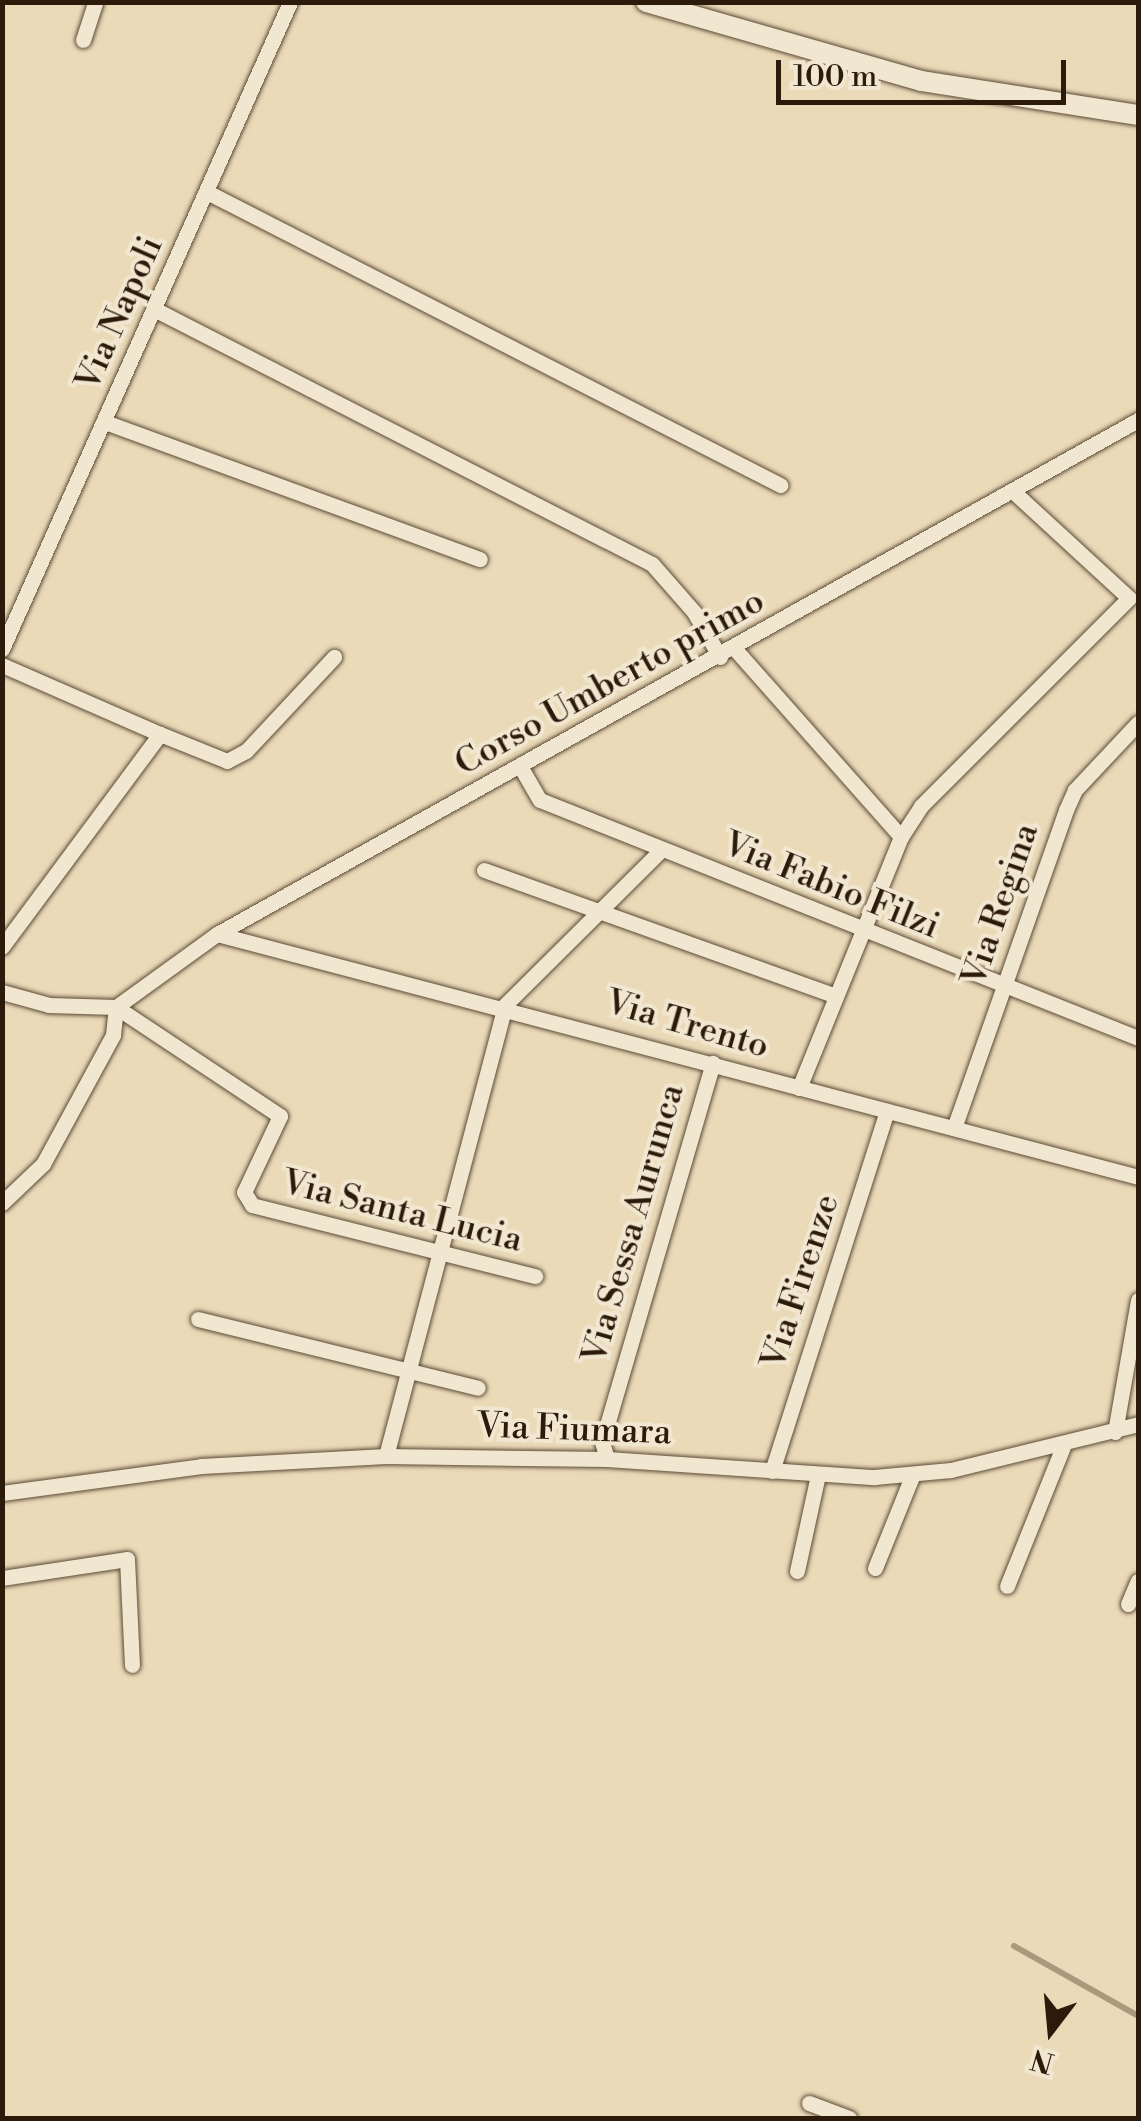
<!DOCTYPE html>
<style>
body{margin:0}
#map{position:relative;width:1141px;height:2121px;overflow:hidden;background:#eadab8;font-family:"Libre Bodoni",serif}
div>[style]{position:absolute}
.stream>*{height:6px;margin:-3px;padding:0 3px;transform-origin:3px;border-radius:3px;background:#a9997d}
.roads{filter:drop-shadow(0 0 2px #5c4a36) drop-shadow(0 0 2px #5c4a36)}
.minor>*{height:15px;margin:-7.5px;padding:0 7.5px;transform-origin:7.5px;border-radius:7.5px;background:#f1e7d1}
.tertiary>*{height:20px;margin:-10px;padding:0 10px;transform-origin:10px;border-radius:10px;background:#f1e7d1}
span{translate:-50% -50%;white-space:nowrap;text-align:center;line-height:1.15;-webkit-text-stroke:8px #f1e7d1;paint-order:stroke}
.street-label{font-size:35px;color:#2c1a0b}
.frame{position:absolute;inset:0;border:5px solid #2c1a0b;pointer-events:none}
.north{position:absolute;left:1001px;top:1981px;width:100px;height:100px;-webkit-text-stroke:8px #f1e7d1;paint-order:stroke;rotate:196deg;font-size:28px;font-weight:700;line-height:40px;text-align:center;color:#2c1a0b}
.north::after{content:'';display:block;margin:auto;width:35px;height:45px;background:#2c1a0b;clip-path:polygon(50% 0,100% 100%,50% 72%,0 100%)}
.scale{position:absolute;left:776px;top:60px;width:290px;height:45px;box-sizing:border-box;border:5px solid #2c1a0b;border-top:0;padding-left:12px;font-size:30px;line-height:35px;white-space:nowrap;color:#2c1a0b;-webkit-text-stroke:8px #f1e7d1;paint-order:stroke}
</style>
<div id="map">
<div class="stream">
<div style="left:1014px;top:1946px;width:142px;rotate:29.4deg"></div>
</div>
<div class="roads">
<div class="minor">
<div style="left:83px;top:40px;width:40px;rotate:-72deg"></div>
<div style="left:207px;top:192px;width:644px;rotate:27.08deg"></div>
<div style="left:156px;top:310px;width:557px;rotate:27.12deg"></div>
<div style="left:652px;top:564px;width:64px;rotate:48.8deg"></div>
<div style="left:694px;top:612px;width:52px;rotate:60deg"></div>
<div style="left:105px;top:422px;width:399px;rotate:20.1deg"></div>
<div style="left:734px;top:648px;width:252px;rotate:48.5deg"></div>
<div style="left:2px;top:649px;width:708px;rotate:-66deg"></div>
<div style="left:2px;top:665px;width:172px;rotate:23.6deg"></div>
<div style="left:160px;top:734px;width:265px;rotate:126.6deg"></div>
<div style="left:160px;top:734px;width:72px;rotate:21.9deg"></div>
<div style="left:227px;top:761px;width:21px;rotate:-28deg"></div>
<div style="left:246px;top:751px;width:129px;rotate:-46.9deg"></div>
<div style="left:520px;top:766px;width:39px;rotate:60deg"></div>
<div style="left:540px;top:800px;width:644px;rotate:21.7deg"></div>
<div style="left:484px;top:870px;width:371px;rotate:19.7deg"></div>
<div style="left:217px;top:934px;width:953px;rotate:14.78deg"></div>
<div style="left:2px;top:992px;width:49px;rotate:15.5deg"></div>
<div style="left:49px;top:1005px;width:67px;rotate:1.7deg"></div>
<div style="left:116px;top:1007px;width:125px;rotate:-35.9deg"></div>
<div style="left:217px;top:934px;width:1055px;rotate:-29.17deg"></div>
<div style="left:116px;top:1007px;width:197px;rotate:33.6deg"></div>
<div style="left:280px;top:1116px;width:84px;rotate:115.3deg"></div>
<div style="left:244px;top:1192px;width:15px;rotate:58deg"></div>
<div style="left:252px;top:1205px;width:292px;rotate:14.1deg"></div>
<div style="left:799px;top:1088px;width:271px;rotate:-67.9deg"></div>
<div style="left:901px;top:837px;width:37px;rotate:-57deg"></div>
<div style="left:921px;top:806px;width:294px;rotate:-45deg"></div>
<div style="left:1129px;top:598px;width:154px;rotate:-137.4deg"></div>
<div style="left:954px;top:1128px;width:337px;rotate:-70.6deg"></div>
<div style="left:1066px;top:810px;width:22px;rotate:-66deg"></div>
<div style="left:1075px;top:790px;width:92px;rotate:-46.8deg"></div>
<div style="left:2px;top:1203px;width:57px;rotate:-43.6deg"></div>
<div style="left:43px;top:1164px;width:147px;rotate:-61.5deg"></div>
<div style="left:113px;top:1035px;width:28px;rotate:-84deg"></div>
<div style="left:198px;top:1319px;width:288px;rotate:13.8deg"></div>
<div style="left:1115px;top:1432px;width:134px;rotate:-80.1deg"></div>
<div style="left:386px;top:1456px;width:466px;rotate:-75.2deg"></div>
<div style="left:505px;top:1005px;width:221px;rotate:-44.8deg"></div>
<div style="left:607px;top:1459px;width:18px;rotate:-106deg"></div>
<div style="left:602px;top:1442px;width:395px;rotate:-73.7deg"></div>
<div style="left:772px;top:1471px;width:378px;rotate:-72.3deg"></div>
<div style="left:2px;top:1493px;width:201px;rotate:-7.7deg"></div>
<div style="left:201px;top:1466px;width:185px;rotate:-3.1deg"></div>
<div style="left:386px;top:1456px;width:221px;rotate:0.8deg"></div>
<div style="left:607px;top:1459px;width:268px;rotate:3.9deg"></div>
<div style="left:874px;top:1477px;width:77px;rotate:-5.2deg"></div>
<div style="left:951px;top:1470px;width:193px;rotate:-13.8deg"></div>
<div style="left:875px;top:1568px;width:101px;rotate:-68deg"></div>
<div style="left:797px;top:1571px;width:98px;rotate:-77.7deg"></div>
<div style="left:2px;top:1578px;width:126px;rotate:-8.6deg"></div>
<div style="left:127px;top:1559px;width:106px;rotate:87.3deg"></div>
<div style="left:1007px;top:1586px;width:150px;rotate:-68.1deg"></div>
<div style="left:1128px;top:1604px;width:25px;rotate:-67deg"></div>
<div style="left:809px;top:2103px;width:43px;rotate:20.6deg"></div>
</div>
<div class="tertiary">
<div style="left:646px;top:2px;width:286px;rotate:16deg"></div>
<div style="left:921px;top:81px;width:220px;rotate:8.9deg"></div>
</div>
</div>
<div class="street-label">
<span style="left:120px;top:314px;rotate:-66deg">Via Napoli</span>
<span style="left:610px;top:683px;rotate:-29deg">Corso Umberto primo</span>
<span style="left:831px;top:886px;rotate:22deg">Via Fabio Filzi</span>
<span style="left:1001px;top:905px;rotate:-71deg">Via Regina</span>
<span style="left:687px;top:1025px;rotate:16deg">Via Trento</span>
<span style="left:402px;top:1212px;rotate:14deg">Via Santa Lucia</span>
<span style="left:634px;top:1224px;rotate:-74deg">Via Sessa Aurunca</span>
<span style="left:801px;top:1282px;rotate:-72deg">Via Firenze</span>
<span style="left:574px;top:1430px;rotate:2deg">Via Fiumara</span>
</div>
<div class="frame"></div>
<div class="north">N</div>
<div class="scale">100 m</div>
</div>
